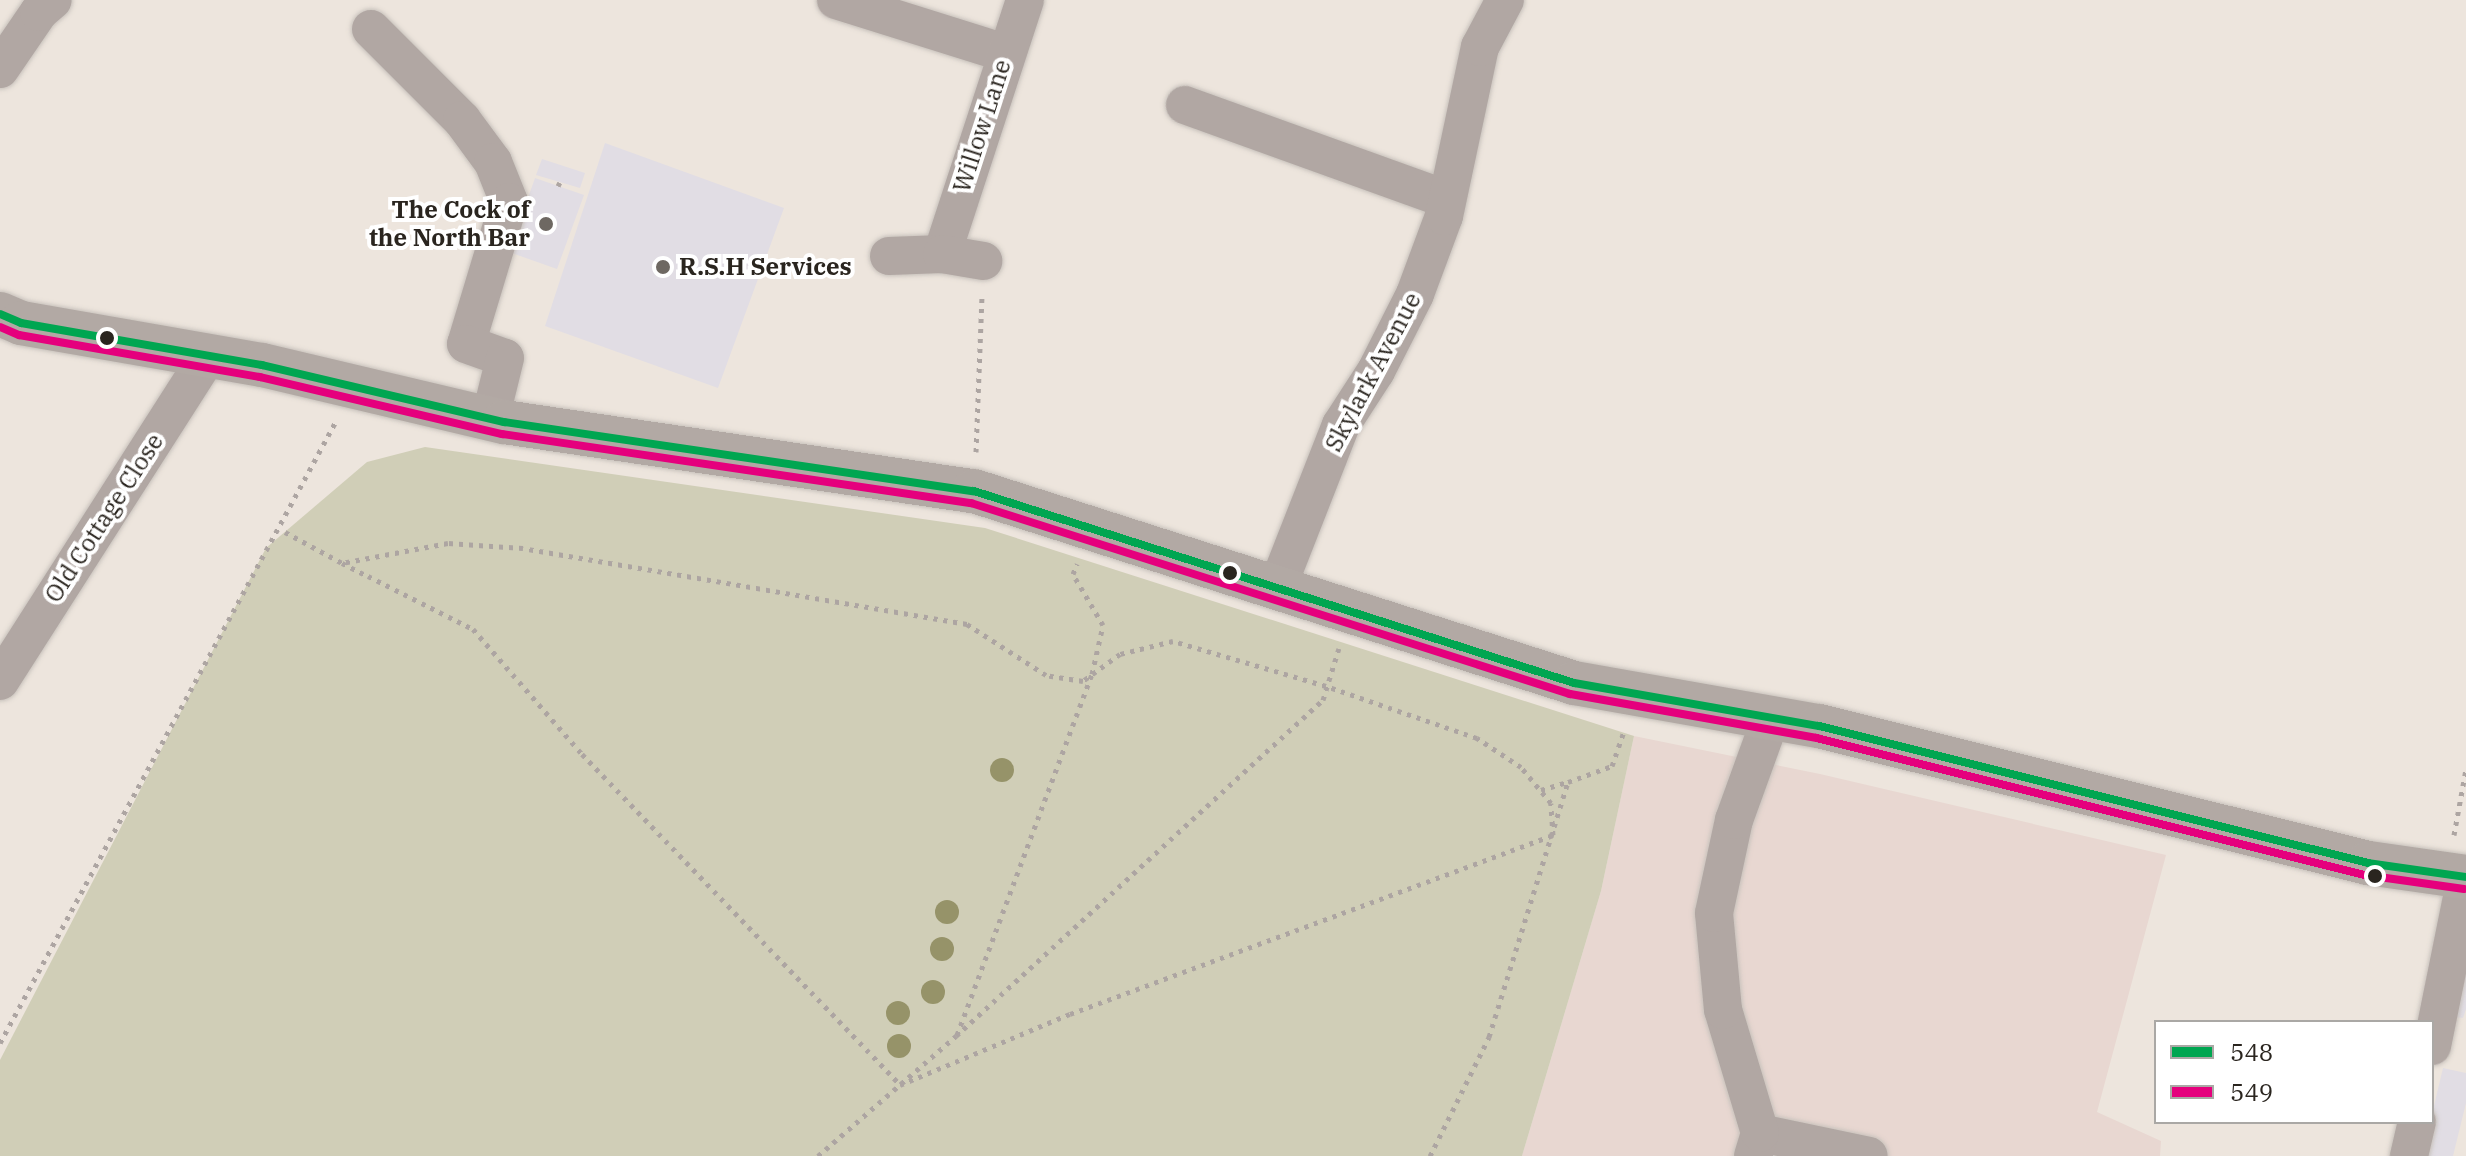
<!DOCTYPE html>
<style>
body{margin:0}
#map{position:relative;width:2466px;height:1156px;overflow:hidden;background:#ede5dd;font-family:"IBM Plex Serif",serif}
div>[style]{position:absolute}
.industrial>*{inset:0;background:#e8d7d1}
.green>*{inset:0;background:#d0ceb7}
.building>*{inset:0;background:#e1dde4}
.path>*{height:5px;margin-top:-2.5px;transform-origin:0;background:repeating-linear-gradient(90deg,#ada5a2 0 4px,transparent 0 10px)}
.roads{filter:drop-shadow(0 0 2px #c8c2bc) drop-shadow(0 0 2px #c8c2bc)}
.minor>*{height:38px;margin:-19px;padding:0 19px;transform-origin:19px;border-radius:19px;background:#b1a7a3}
.major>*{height:44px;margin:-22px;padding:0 22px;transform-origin:22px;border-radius:22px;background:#b2a9a4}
.bus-1>*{height:8px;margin:-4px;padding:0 4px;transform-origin:4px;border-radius:4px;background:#00a651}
.bus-2>*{height:8px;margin:-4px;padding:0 4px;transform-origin:4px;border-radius:4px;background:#e5007d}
.trees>*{width:24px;height:24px;margin:-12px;border-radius:50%;background:#969369}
.dots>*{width:22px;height:22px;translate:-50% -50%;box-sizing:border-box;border:4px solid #fff;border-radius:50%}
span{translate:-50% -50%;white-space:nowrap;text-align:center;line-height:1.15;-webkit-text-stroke:8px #fff;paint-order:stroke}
.street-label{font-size:24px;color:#2a251f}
.poi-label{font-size:24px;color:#2a251f;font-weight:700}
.right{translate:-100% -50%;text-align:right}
.left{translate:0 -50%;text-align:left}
.legend{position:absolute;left:2154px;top:1020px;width:280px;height:104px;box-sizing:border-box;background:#fff;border:2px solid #aaa8a5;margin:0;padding:10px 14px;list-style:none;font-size:24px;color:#2a251f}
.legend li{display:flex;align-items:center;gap:16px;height:40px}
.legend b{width:40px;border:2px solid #aaa8a5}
</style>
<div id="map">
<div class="industrial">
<div style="clip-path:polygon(1634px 736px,1820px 774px,2166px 855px,2097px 1112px,2161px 1141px,2160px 1156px,1522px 1156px,1601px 891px)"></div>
</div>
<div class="green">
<div style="clip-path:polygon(425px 447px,985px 528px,1634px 736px,1601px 891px,1522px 1156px,0 1156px,0 1060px,266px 548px,367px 462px)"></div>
</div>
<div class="building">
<div style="clip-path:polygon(605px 143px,784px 208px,718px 388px,545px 326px)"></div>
<div style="clip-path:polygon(542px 159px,585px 173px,580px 188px,536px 175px)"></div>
<div style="clip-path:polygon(535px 178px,584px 195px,557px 269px,509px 252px)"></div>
<div style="clip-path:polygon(2466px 936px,2466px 1009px,2463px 1018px,2449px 1016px)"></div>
<div style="clip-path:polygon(2443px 1068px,2466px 1073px,2466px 1103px,2453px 1156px,2422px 1156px)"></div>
</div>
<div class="path">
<div style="left:558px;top:186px;width:4px;rotate:-63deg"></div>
<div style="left:976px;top:452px;width:154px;rotate:-87.8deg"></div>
<div style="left:285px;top:532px;width:65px;rotate:28.5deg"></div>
<div style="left:342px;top:563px;width:29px;rotate:27deg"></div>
<div style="left:368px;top:576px;width:118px;rotate:26.8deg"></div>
<div style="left:473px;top:629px;width:166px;rotate:48.9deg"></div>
<div style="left:582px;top:754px;width:459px;rotate:46.1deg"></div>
<div style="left:900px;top:1085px;width:184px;rotate:-22.7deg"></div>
<div style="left:1070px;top:1014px;width:515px;rotate:-20.33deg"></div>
<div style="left:1553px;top:835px;width:32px;rotate:-94deg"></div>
<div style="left:1551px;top:803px;width:47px;rotate:-129.8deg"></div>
<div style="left:1521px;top:767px;width:53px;rotate:-146.6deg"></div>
<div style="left:1477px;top:738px;width:160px;rotate:-161deg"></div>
<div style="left:1326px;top:686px;width:159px;rotate:-163.6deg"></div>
<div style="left:1173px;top:641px;width:55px;rotate:166.2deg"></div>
<div style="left:1120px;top:654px;width:46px;rotate:143.9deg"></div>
<div style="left:1083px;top:681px;width:37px;rotate:-171deg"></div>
<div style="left:1046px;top:675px;width:94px;rotate:-147.2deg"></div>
<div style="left:967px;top:624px;width:450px;rotate:-170.3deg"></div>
<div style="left:523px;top:548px;width:75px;rotate:-176.2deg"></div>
<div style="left:448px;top:543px;width:108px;rotate:169.3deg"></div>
<div style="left:1541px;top:790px;width:27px;rotate:-17deg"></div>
<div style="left:2454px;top:835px;width:67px;rotate:-79.7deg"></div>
<div style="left:957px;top:1035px;width:385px;rotate:-69.5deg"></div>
<div style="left:1092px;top:674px;width:50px;rotate:-77.3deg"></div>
<div style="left:1103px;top:625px;width:59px;rotate:-120.5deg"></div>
<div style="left:1073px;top:574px;width:11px;rotate:-68deg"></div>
<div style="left:0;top:1043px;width:705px;rotate:-61.62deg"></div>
<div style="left:818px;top:1156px;width:183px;rotate:-41deg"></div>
<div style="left:956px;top:1036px;width:498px;rotate:-42.5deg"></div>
<div style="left:1323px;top:700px;width:54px;rotate:-72.9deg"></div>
<div style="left:1430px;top:1156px;width:133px;rotate:-63.6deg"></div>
<div style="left:1489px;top:1037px;width:267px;rotate:-72.8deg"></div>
<div style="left:1568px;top:782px;width:47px;rotate:-20deg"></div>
<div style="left:1612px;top:766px;width:36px;rotate:-71deg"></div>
</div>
<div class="roads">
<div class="minor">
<div style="left:836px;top:0;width:177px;rotate:17.4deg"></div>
<div style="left:371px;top:29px;width:129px;rotate:45deg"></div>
<div style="left:462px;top:120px;width:52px;rotate:53.6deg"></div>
<div style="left:493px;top:162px;width:43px;rotate:68.2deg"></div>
<div style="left:509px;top:202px;width:148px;rotate:106.8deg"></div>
<div style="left:466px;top:344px;width:41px;rotate:19.7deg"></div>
<div style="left:505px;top:358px;width:63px;rotate:103.8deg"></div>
<div style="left:0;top:69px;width:69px;rotate:-55.6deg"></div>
<div style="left:39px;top:12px;width:18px;rotate:-41deg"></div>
<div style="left:1185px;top:105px;width:277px;rotate:19.8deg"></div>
<div style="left:942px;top:254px;width:267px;rotate:-71.9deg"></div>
<div style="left:889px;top:256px;width:53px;rotate:-2.2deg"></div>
<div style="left:942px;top:254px;width:42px;rotate:9.7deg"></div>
<div style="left:1277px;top:588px;width:175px;rotate:-68.6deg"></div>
<div style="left:1341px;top:425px;width:64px;rotate:-57.1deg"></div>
<div style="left:1376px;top:371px;width:86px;rotate:-63.1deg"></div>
<div style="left:1415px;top:294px;width:83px;rotate:-69.6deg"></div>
<div style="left:1444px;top:216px;width:173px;rotate:-78deg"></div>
<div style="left:1480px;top:47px;width:53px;rotate:-62deg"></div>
<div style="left:0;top:681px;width:386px;rotate:-57.4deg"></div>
<div style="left:2432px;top:1046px;width:172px;rotate:-78.6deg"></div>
<div style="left:1760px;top:1133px;width:111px;rotate:11.9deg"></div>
<div style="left:1753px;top:1156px;width:24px;rotate:-73deg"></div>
<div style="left:1760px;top:1133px;width:128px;rotate:-106.7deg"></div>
<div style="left:1723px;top:1010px;width:97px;rotate:-95.3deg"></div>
<div style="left:1714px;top:913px;width:95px;rotate:-77.9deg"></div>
<div style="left:1734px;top:820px;width:109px;rotate:-70.1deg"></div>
<div style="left:2409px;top:1156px;width:35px;rotate:-77deg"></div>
</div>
<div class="major">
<div style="left:0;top:314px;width:23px;rotate:23deg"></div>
<div style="left:21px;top:323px;width:245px;rotate:9.9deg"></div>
<div style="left:262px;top:365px;width:249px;rotate:13.3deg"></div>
<div style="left:504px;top:422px;width:475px;rotate:8.4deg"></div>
<div style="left:974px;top:491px;width:630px;rotate:17.74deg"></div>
<div style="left:1574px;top:683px;width:249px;rotate:10deg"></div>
<div style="left:1819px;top:726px;width:566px;rotate:14.01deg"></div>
<div style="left:2368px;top:863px;width:99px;rotate:8.1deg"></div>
</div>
</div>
<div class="bus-1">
<div style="left:0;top:314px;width:23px;rotate:23deg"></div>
<div style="left:21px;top:323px;width:245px;rotate:9.9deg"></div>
<div style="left:262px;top:365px;width:249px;rotate:13.3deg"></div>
<div style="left:504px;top:422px;width:475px;rotate:8.4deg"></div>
<div style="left:974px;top:491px;width:630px;rotate:17.74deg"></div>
<div style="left:1574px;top:683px;width:249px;rotate:10deg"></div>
<div style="left:1819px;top:726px;width:566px;rotate:14.01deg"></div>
<div style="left:2368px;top:863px;width:99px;rotate:8.1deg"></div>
</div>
<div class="bus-2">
<div style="left:0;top:327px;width:21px;rotate:23deg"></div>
<div style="left:19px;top:335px;width:245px;rotate:9.9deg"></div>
<div style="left:260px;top:377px;width:249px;rotate:13.3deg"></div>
<div style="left:502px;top:434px;width:474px;rotate:8.4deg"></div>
<div style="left:971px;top:503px;width:629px;rotate:17.69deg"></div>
<div style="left:1570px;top:694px;width:251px;rotate:10.1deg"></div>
<div style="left:1817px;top:738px;width:565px;rotate:14.04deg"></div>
<div style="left:2365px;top:875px;width:100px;rotate:8deg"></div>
</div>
<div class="trees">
<div style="left:1002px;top:770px"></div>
<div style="left:947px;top:912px"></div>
<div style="left:942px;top:949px"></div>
<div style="left:933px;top:992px"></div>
<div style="left:898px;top:1013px"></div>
<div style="left:899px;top:1046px"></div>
</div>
<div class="dots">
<div style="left:546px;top:224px;background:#6e6862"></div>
<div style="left:663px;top:267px;background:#6e6862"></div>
<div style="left:107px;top:338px;background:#2a251f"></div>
<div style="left:1230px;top:573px;background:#2a251f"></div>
<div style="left:2375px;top:876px;background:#2a251f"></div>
</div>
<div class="street-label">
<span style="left:982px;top:126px;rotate:-72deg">Willow Lane</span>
<span style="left:1373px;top:372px;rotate:-62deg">Skylark Avenue</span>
<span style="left:104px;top:518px;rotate:-57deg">Old Cottage Close</span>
</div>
<div class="poi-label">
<span class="right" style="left:530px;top:224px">The Cock of<br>the North Bar</span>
<span class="left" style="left:679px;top:267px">R.S.H Services</span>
</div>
<ul class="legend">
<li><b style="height:10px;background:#00a651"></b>548</li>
<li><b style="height:10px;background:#e5007d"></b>549</li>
</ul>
</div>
